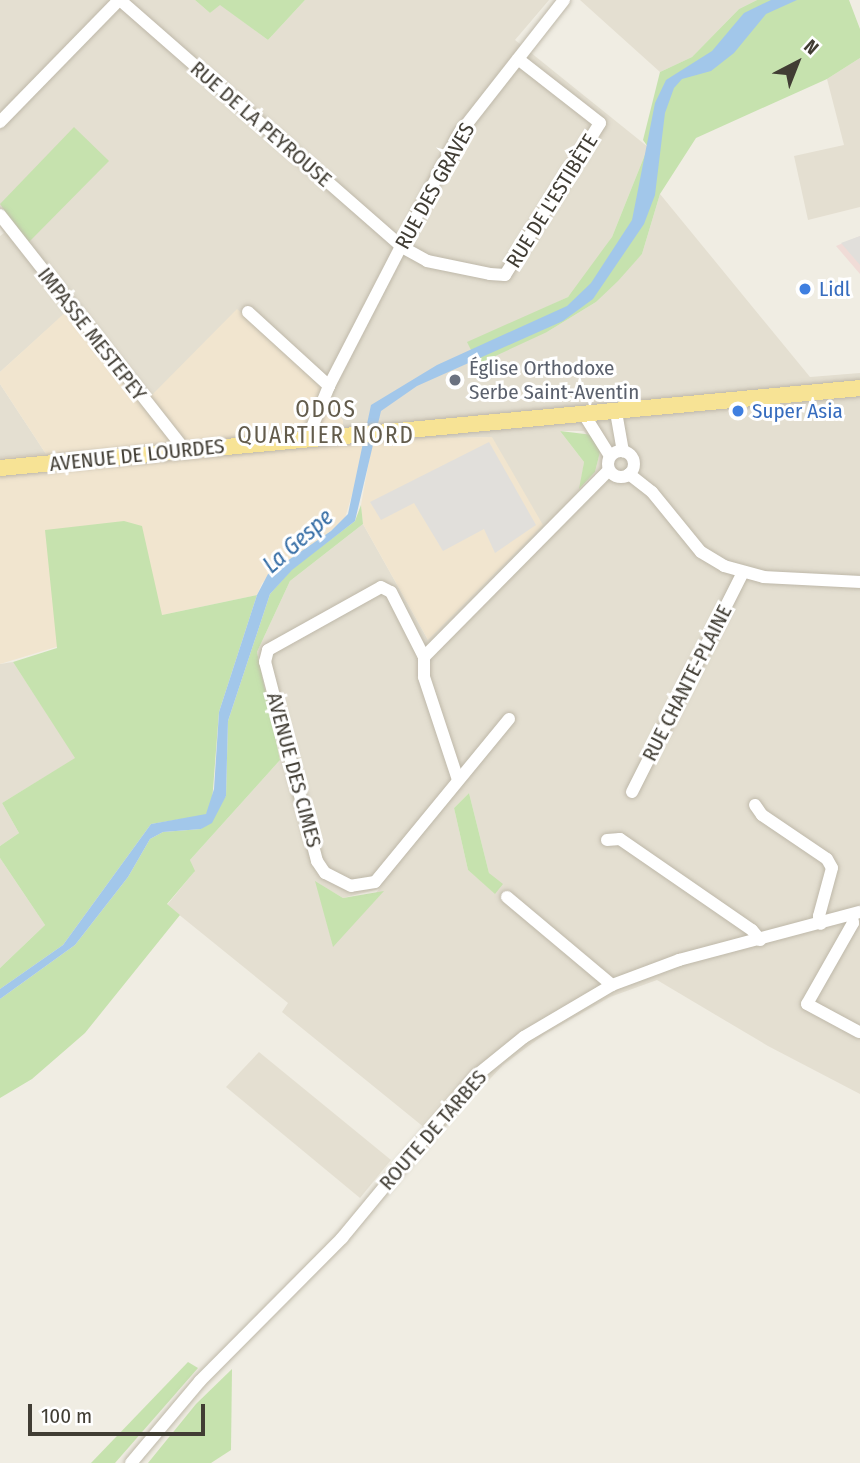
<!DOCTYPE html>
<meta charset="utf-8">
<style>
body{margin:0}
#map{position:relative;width:860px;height:1463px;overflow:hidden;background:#f0ede3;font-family:"Fira Sans Condensed",sans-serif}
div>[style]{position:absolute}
.residential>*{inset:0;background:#e4dfd1}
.commercial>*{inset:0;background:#f1e5cf}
.medical>*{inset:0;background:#f0dcd7}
.green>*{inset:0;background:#c6e2ae}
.parking>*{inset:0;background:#e1dfdb}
.water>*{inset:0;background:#a2c7ea}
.roads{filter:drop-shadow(0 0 2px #beb8a9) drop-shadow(0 0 2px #beb8a9)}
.minor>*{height:12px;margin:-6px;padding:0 6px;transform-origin:6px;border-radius:6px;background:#fff}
.minor>.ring{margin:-6px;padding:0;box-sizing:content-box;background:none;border:12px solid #fff;border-radius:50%}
.major>*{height:16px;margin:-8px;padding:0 8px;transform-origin:8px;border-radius:8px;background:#f7e395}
.dots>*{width:19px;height:19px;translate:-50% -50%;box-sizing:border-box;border:4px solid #fff;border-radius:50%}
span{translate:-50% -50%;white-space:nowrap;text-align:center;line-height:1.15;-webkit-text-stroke:6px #fff;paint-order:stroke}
.street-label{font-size:21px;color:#413d34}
.shop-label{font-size:21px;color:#366cbe}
.left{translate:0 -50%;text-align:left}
.worship-label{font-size:21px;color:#5b616d}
.neighbourhood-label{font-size:23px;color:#635c4c;letter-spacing:2px}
.water-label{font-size:23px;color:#356da5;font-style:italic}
.north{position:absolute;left:762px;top:28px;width:70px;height:70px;-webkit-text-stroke:5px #fff;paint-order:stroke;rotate:42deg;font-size:19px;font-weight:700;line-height:28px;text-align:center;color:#413d34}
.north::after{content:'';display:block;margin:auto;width:24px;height:32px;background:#413d34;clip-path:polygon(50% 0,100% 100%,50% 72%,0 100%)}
.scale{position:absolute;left:28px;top:1404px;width:177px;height:32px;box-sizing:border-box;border:4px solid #413d34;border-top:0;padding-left:9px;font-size:21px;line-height:24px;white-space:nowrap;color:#413d34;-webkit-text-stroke:5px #fff;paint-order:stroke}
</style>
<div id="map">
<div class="residential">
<div style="clip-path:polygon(evenodd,0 0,195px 0,210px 13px,220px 4px,268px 40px,305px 0,549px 0,515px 40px,648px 147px,612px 237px,588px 275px,568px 297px,505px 327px,547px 332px,596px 302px,642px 254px,660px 194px,810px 377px,860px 373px,860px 1094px,768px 1046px,657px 980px,610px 997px,545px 1034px,503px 1065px,436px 1137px,282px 1012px,288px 1003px,167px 905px,194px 872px,190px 860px,280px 760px,257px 652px,290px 581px,363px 524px,428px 640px,492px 437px,343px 441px,343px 421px,329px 402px,142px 405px,69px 310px,0 372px,0 236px,4px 233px,0 227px,0 0,560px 431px,584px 431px,600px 452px,595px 472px,580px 488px,584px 462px,560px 431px,0 0,469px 793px,489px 873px,495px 893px,468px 870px,454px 808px,469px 793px,0 0,316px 882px,343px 898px,379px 889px,333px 946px,316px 882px)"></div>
<div style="clip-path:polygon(580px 0,757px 0,739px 9px,692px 57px,660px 72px)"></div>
<div style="clip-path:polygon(860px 58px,860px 207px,808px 220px,794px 156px,844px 145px,827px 79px)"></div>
<div style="clip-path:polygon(0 384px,46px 454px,0 458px)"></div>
<div style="clip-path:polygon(13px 662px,76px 758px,2px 803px,19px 833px,0 846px,0 664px)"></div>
<div style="clip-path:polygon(0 858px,45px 925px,0 968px)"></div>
<div style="clip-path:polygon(259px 1052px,391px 1160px,360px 1198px,226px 1087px)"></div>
</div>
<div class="commercial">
<div style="clip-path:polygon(69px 309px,142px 405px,237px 309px,333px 394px,330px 402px,343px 421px,343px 441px,364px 440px,362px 462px,344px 521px,262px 583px,257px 595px,162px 615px,0 664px,0 458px,46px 454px,0 384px,0 372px)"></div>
<div style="clip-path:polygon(492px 437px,543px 525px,428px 640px,363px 524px,361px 505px,373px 439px)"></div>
</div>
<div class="medical">
<div style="clip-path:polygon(860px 223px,860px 274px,836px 246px,860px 236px)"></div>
</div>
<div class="green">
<div style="clip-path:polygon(195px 0,305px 0,268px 40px,220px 5px,210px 13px)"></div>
<div style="clip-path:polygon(757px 0,849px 0,860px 29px,860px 58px,827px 79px,696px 138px,660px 194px,642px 254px,618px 281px,596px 302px,547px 332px,478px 364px,467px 342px,568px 297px,612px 237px,648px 147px,643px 140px,660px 72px,692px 57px,739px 9px)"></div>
<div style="clip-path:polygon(74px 127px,109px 161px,28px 243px,0 204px)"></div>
<div style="clip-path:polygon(560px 431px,593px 435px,600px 452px,595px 472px,579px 489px,584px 462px)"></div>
<div style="clip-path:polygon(361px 505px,363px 524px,290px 581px,257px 652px,280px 760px,190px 860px,195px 871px,167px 904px,180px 915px,85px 1033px,32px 1079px,0 1098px,0 999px,75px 945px,128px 877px,150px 839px,163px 832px,201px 829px,226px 796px,228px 721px,270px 594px,292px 569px,355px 521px)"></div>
<div style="clip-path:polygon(124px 521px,142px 526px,162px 615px,257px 595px,219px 712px,212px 802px,206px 815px,151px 824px,63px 945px,0 989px,0 968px,45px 925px,0 858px,0 846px,19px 833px,2px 803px,75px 758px,13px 662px,57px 648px,45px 530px)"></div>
<div style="clip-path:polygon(469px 793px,489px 873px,503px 884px,495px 894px,468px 870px,454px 808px)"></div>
<div style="clip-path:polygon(315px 881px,343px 898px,384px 891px,333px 947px)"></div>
<div style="clip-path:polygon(188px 1362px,198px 1368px,115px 1463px,91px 1463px)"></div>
<div style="clip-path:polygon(232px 1369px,231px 1450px,211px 1463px,148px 1463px,196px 1404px)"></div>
</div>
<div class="parking">
<div style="clip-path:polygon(860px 223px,860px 265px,841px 243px,860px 236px)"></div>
<div style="clip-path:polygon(489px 442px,536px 525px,495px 553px,484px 529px,443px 551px,414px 503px,381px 520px,370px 502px)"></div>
</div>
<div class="water">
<div style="clip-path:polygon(771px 0,797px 0,766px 14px,734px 53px,711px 71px,682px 79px,674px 88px,665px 113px,655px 195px,644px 224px,593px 299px,563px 321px,417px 386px,381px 411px,355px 521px,292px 570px,270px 594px,228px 721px,226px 796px,212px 823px,201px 829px,163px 832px,150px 839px,128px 877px,75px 945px,0 999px,0 989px,63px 945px,151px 824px,206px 814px,214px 789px,219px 712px,257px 595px,268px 574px,331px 531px,348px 514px,371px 405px,437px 365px,567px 306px,591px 283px,632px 220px,655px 103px,666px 80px,712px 51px,744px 13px)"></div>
</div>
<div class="roads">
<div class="minor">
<div style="left:120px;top:0;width:375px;rotate:41.2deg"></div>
<div style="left:402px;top:247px;width:29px;rotate:29deg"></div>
<div style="left:427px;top:261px;width:64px;rotate:11.7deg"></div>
<div style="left:490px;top:274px;width:15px;rotate:4deg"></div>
<div style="left:505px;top:275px;width:179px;rotate:-58deg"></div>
<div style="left:600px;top:123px;width:104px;rotate:-142deg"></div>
<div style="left:0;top:122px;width:170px;rotate:-45.7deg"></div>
<div style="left:0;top:215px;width:300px;rotate:51.8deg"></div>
<div style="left:248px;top:312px;width:110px;rotate:42.4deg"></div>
<div style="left:616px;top:412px;width:40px;rotate:80deg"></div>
<div style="left:585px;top:416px;width:47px;rotate:58deg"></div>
<div style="left:308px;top:437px;width:55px;rotate:-67.6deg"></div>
<div style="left:329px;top:386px;width:284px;rotate:-62.7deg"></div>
<div style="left:459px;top:134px;width:170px;rotate:-51.9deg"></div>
<div class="ring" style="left:608px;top:451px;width:14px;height:14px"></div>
<div style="left:629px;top:474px;width:29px;rotate:38deg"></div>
<div style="left:652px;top:492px;width:77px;rotate:50.8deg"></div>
<div style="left:701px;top:552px;width:27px;rotate:31deg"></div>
<div style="left:724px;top:566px;width:41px;rotate:15.4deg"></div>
<div style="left:764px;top:577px;width:96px;rotate:3deg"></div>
<div style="left:424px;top:657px;width:20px;rotate:90deg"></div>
<div style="left:424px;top:677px;width:108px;rotate:71.7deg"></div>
<div style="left:509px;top:719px;width:211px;rotate:129.4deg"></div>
<div style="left:375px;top:882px;width:24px;rotate:171deg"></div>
<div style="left:351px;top:886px;width:29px;rotate:-153deg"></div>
<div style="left:325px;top:873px;width:14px;rotate:-124deg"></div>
<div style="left:317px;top:861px;width:206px;rotate:-104.6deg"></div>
<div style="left:265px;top:662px;width:12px;rotate:-76deg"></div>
<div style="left:268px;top:650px;width:129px;rotate:-29.1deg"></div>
<div style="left:381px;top:587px;width:11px;rotate:27deg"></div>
<div style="left:391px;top:592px;width:73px;rotate:63.1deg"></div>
<div style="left:424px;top:657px;width:263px;rotate:-45.3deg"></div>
<div style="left:632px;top:792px;width:244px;rotate:-63.2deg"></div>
<div style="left:755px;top:805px;width:12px;rotate:55deg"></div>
<div style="left:762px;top:815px;width:78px;rotate:34.1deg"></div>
<div style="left:827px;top:859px;width:10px;rotate:61deg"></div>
<div style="left:832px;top:868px;width:50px;rotate:105.2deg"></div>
<div style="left:819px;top:916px;width:8px;rotate:76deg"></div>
<div style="left:607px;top:840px;width:13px;rotate:-4deg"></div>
<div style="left:620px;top:839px;width:160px;rotate:34.6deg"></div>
<div style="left:752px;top:930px;width:13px;rotate:51deg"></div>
<div style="left:507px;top:897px;width:137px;rotate:40deg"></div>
<div style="left:852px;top:915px;width:8px;rotate:83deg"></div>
<div style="left:853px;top:923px;width:93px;rotate:119.6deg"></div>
<div style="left:807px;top:1004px;width:59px;rotate:28.3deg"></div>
<div style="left:131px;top:1463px;width:107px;rotate:-49.9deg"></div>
<div style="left:200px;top:1381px;width:202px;rotate:-45.2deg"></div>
<div style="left:342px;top:1238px;width:212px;rotate:-50.4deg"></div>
<div style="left:477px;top:1075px;width:60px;rotate:-39deg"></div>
<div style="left:524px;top:1037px;width:102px;rotate:-30.6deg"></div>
<div style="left:612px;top:985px;width:72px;rotate:-20.5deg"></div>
<div style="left:679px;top:960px;width:187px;rotate:-14.9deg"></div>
</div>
<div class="major">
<div style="left:0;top:468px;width:864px;rotate:-5.31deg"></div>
</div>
</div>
<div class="dots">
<div style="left:805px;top:289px;background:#3f7fe0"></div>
<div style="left:455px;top:380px;background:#6b7280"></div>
<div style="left:738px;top:411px;background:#3f7fe0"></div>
</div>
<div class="street-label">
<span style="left:261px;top:124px;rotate:41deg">RUE DE LA PEYROUSE</span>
<span style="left:435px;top:186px;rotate:-61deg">RUE DES GRAVES</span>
<span style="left:552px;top:201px;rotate:-58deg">RUE DE L'ESTIBÈTE</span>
<span style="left:92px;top:334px;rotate:52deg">IMPASSE MESTEPEY</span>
<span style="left:137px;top:455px;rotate:-6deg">AVENUE DE LOURDES</span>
<span style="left:687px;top:683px;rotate:-63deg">RUE CHANTE-PLAINE</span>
<span style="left:294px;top:770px;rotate:75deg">AVENUE DES CIMES</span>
<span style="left:433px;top:1130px;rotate:-49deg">ROUTE DE TARBES</span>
</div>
<div class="shop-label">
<span class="left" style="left:819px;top:289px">Lidl</span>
<span class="left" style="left:752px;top:411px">Super Asia</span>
</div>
<div class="worship-label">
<span class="left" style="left:469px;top:380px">Église Orthodoxe<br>Serbe Saint-Aventin</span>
</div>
<div class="neighbourhood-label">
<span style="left:326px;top:422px">ODOS<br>QUARTIER NORD</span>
</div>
<div class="water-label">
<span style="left:298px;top:541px;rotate:-41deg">La Gespe</span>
</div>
<div class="north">N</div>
<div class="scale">100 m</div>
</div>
